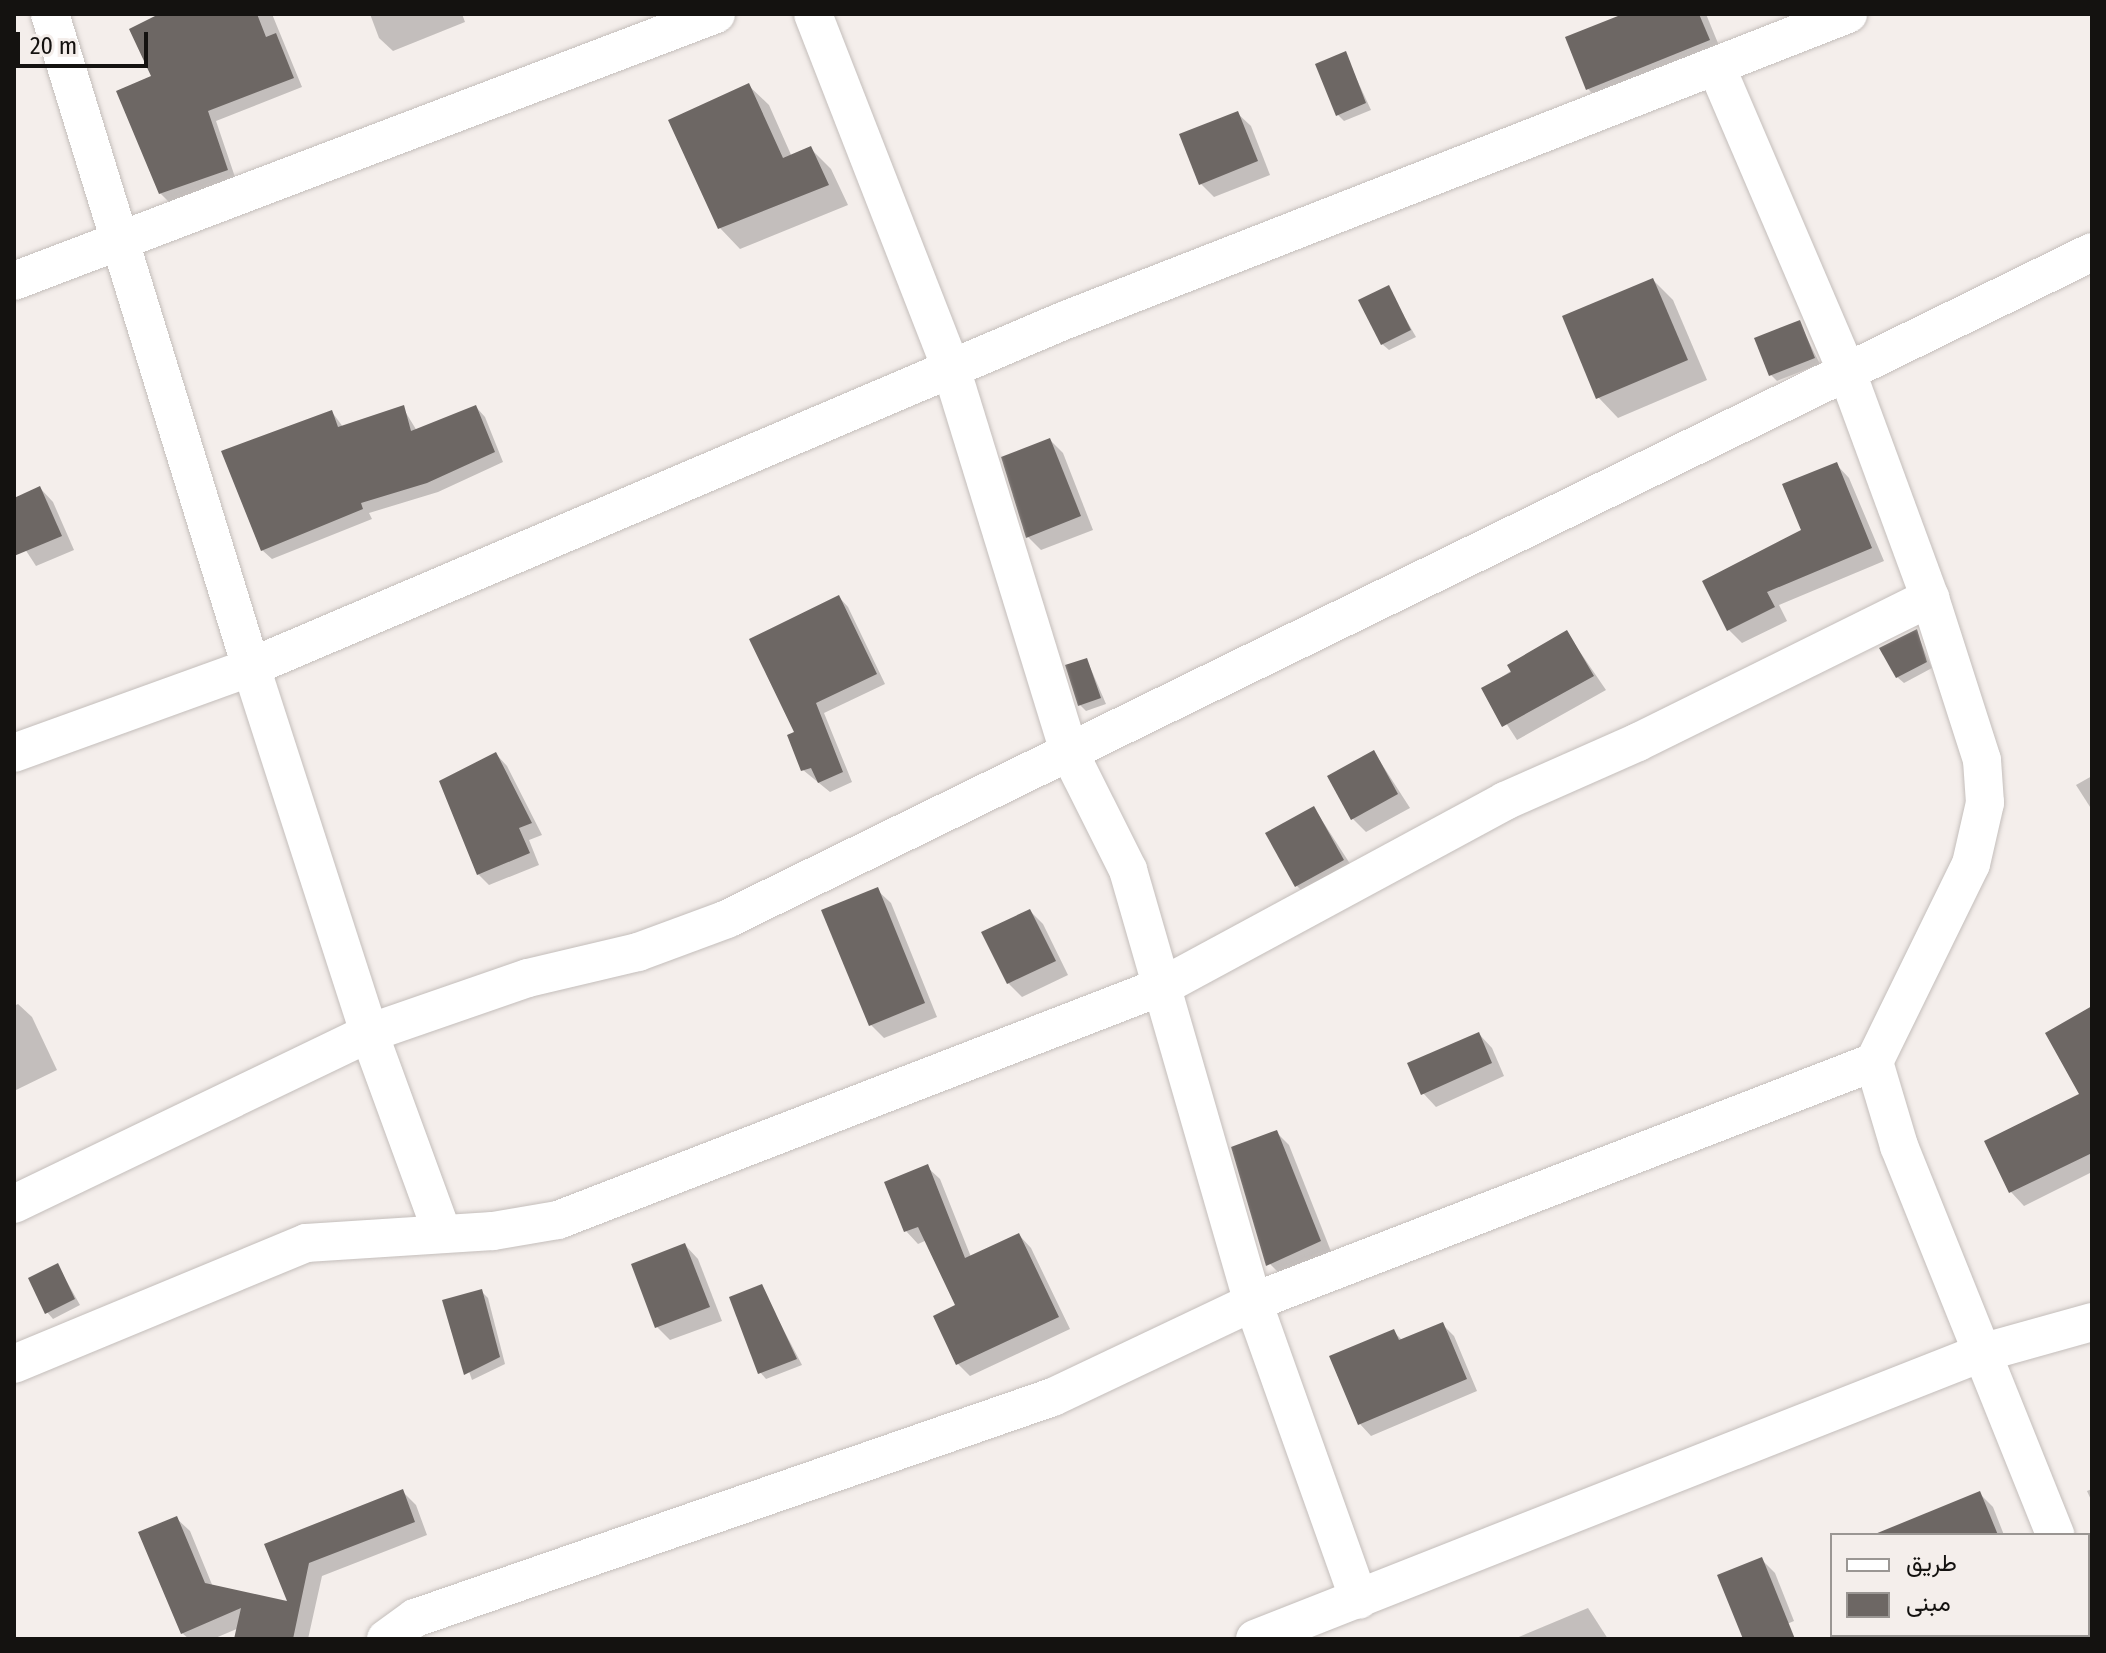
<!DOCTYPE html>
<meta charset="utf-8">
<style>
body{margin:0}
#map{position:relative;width:2106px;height:1653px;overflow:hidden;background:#f4eeeb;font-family:"Fira Sans Condensed",Vazirmatn,sans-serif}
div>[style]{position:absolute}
.shadow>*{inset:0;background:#0003}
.building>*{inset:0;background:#6d6764}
.roads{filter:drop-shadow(0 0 2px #c4bebb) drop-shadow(0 0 2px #c4bebb)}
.minor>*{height:38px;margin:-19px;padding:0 19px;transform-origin:19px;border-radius:19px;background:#fff}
span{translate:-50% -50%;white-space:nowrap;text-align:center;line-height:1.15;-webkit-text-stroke:6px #f4eeeb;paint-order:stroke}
.frame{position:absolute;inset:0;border:16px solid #141210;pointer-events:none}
.legend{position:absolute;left:1830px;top:1533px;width:260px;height:104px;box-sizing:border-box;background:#f4eeeb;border:2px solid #9a9693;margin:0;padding:10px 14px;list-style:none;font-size:24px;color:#141210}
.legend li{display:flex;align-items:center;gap:16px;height:40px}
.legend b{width:40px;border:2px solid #9a9693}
.scale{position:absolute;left:16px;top:32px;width:132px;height:36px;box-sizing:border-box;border:4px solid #141210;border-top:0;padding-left:10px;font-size:24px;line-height:28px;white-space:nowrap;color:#141210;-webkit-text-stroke:6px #f4eeeb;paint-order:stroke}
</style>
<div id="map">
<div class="shadow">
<div style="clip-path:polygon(164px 14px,272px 14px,302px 87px,216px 121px,236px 180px,170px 203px,160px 193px,154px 77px)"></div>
<div style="clip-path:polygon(370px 14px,462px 14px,465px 22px,393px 51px,379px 38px)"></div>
<div style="clip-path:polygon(1629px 14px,1706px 14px,1722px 53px,1601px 102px,1588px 89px)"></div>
<div style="clip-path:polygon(1345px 54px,1371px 110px,1344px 121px,1338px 115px)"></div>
<div style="clip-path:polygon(748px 85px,769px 105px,792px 157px,810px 148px,831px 169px,848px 205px,740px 249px,720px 228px,671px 121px)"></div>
<div style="clip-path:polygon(1237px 113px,1251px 126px,1270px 175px,1214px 197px,1201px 184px)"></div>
<div style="clip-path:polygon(1653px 280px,1673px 300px,1707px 380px,1618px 418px,1598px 397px)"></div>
<div style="clip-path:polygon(1388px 288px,1416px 337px,1389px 350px,1382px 344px)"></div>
<div style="clip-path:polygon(1799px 322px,1820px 364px,1777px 381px,1771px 375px)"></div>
<div style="clip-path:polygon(476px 407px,485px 417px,503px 462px,438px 492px,369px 513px,372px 519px,272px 559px,262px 550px,332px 412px,343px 427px,403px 408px,417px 431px)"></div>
<div style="clip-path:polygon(1050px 440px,1063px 453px,1093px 530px,1041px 550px,1028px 537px)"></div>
<div style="clip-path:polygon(1836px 464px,1849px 478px,1884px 561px,1779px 605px,1787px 621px,1742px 643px,1729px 630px,1804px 531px)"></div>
<div style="clip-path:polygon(40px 488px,53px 502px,74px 550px,36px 566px,14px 532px,14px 500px)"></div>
<div style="clip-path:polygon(839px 597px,848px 607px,885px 684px,824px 713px,852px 782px,830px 792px,803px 770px,796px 733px)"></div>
<div style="clip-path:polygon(1916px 631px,1932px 668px,1904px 683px,1897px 677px)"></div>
<div style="clip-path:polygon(1567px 633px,1606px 690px,1517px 740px,1484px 689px)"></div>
<div style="clip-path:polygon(1087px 660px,1106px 704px,1086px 711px,1080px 705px)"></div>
<div style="clip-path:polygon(1374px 752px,1410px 808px,1366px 832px,1353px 819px)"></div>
<div style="clip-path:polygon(496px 754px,507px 766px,542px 835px,529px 840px,539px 865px,489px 885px,478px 874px)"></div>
<div style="clip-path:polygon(2092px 776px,2092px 810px,2076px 785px)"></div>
<div style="clip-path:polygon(1314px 808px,1356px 873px,1310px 899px,1297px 886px)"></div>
<div style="clip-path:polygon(877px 890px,891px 903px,937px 1017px,884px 1038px,871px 1025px)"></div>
<div style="clip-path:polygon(1030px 911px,1043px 924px,1068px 975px,1022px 997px,1008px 983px)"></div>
<div style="clip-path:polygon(18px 1004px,32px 1017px,57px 1070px,14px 1091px,14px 1006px)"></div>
<div style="clip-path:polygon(1479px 1034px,1492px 1048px,1504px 1076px,1436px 1107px,1423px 1093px)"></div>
<div style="clip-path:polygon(2092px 1090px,2092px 1172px,2024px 1206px,2011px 1192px,1986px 1142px)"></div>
<div style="clip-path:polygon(1276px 1132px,1289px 1145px,1332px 1254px,1283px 1277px,1270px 1264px,1234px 1149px)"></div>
<div style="clip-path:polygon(927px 1167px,940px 1179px,971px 1257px,1019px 1235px,1031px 1248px,1070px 1329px,970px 1376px,957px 1363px,958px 1306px,927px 1240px,918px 1244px,906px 1231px)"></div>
<div style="clip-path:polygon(685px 1245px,698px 1259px,722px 1321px,670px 1340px,657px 1327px)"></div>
<div style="clip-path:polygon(58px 1266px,80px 1305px,53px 1319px,47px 1312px)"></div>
<div style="clip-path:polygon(761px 1287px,802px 1365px,766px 1379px,760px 1372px)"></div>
<div style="clip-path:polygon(482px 1292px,488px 1298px,505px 1364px,472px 1380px,445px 1302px)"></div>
<div style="clip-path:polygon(1442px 1324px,1454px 1336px,1477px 1391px,1371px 1436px,1360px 1424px,1394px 1332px,1403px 1341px)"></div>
<div style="clip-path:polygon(2092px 1489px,2092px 1502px,2087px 1491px)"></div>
<div style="clip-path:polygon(402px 1491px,416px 1505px,427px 1535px,322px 1576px,308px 1639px,236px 1639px,239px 1628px,213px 1639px,189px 1639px,182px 1633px,176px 1518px,190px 1531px,213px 1587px,290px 1604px,267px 1545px)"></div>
<div style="clip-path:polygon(1979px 1493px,1993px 1507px,2004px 1535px,1943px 1535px)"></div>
<div style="clip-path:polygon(1762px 1560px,1775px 1573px,1794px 1621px,1753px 1638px)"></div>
<div style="clip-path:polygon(1588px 1608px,1608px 1639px,1514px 1639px)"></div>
</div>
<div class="building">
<div style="clip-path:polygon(159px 14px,257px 14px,266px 37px,276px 33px,294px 78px,208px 111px,228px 170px,159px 194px,116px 91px,151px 76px,129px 29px)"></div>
<div style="clip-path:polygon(1623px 14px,1699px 14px,1710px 40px,1586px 90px,1565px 37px)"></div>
<div style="clip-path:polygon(1346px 51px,1366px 103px,1336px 116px,1315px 64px)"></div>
<div style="clip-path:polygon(749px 83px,783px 158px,811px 146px,829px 185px,718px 229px,668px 120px)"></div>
<div style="clip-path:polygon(1238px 111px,1258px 161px,1199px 185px,1179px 134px)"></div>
<div style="clip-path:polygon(1653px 278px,1688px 360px,1596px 399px,1562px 316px)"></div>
<div style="clip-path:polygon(1389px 285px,1411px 330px,1381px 345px,1358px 300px)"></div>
<div style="clip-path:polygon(1800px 320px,1815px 358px,1769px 376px,1754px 338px)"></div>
<div style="clip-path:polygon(404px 405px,411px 431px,476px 405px,495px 452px,427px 483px,361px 503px,363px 509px,261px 551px,221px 451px,332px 410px,338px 427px)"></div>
<div style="clip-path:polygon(1050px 438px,1081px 516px,1026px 538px,1001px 457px)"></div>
<div style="clip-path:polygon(1837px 462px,1872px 548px,1767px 592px,1775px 607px,1727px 631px,1702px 581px,1801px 530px,1782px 484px)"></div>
<div style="clip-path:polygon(40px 486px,62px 536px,14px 556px,14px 498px)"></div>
<div style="clip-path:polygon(839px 595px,877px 674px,816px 703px,843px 772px,818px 783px,811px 768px,801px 771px,787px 735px,794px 732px,749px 639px)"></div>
<div style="clip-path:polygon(1917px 629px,1927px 662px,1896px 678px,1879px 648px)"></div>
<div style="clip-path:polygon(1567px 630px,1594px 676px,1502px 727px,1481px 688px,1511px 672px,1507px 665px)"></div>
<div style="clip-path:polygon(1087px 658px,1101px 698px,1078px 706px,1065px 665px)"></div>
<div style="clip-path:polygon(1374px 750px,1398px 794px,1351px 820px,1327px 776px)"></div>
<div style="clip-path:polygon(496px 752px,532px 823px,519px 828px,530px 853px,477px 875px,439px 781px)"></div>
<div style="clip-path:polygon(1314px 806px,1344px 860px,1295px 887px,1265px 833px)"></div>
<div style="clip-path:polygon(878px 887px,925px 1003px,869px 1026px,821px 910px)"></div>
<div style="clip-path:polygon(1030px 909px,1056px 961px,1007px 984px,981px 932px)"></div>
<div style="clip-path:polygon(2092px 1006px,2092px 1153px,2009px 1193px,1984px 1141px,2079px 1094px,2045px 1033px)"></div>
<div style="clip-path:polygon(1479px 1032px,1492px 1063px,1421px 1095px,1407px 1063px)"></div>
<div style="clip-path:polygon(1277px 1130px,1321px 1241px,1266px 1266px,1231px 1147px)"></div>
<div style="clip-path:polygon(928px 1164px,965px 1258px,1019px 1233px,1059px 1317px,956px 1365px,933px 1316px,955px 1305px,918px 1227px,904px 1232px,884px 1182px)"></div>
<div style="clip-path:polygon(685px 1243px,710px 1307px,655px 1328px,631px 1264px)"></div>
<div style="clip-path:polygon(58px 1263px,75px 1299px,45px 1314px,28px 1278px)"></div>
<div style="clip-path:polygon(762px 1284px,797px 1359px,758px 1374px,729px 1297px)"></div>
<div style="clip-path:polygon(482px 1289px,500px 1357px,464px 1375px,442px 1300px)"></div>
<div style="clip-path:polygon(1443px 1322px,1467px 1379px,1358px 1425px,1329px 1356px,1394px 1329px,1399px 1340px)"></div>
<div style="clip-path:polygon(403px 1489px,415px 1522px,309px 1563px,293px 1639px,234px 1639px,241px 1608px,181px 1634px,138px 1532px,177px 1516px,205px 1583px,287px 1601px,264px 1544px)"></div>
<div style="clip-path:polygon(1980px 1491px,1998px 1535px,1875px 1535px,1875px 1534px)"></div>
<div style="clip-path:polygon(1762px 1557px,1795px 1639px,1743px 1639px,1717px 1575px)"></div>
</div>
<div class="roads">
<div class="minor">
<div style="left:50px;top:14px;width:683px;rotate:72.89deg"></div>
<div style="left:251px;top:667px;width:385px;rotate:72.1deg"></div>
<div style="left:369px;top:1033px;width:213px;rotate:69.9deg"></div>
<div style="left:813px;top:14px;width:380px;rotate:68.7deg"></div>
<div style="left:951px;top:368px;width:402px;rotate:72.9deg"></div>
<div style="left:1069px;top:752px;width:132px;rotate:63.4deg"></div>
<div style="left:1128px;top:870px;width:450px;rotate:73.9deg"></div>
<div style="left:1253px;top:1302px;width:316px;rotate:70.4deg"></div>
<div style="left:14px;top:281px;width:751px;rotate:-20.82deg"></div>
<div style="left:14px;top:753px;width:252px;rotate:-19.9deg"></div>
<div style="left:251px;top:667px;width:883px;rotate:-23.08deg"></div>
<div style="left:1063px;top:321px;width:843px;rotate:-21.36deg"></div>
<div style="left:1874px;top:1062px;width:88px;rotate:73.4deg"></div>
<div style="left:1899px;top:1146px;width:419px;rotate:68.1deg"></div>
<div style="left:14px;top:1204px;width:394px;rotate:-25.7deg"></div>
<div style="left:369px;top:1033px;width:168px;rotate:-19.1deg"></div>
<div style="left:528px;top:978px;width:113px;rotate:-13.3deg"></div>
<div style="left:638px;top:952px;width:95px;rotate:-20.3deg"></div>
<div style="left:727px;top:919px;width:1519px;rotate:-26.04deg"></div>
<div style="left:14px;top:1364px;width:316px;rotate:-22.5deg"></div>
<div style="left:306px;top:1243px;width:187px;rotate:-3.7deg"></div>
<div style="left:493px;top:1231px;width:66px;rotate:-9.6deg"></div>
<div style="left:558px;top:1220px;width:649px;rotate:-21.15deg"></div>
<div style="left:1163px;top:986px;width:389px;rotate:-28.4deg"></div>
<div style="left:1505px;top:801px;width:145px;rotate:-23.9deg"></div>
<div style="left:1638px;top:742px;width:326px;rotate:-26.3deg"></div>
<div style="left:1930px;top:598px;width:241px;rotate:-110.2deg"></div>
<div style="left:1847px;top:372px;width:333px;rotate:-113.2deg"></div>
<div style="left:2088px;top:1618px;width:11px;rotate:68deg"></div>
<div style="left:386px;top:1639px;width:36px;rotate:-36deg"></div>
<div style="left:415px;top:1618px;width:675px;rotate:-19.11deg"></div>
<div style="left:1053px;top:1397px;width:221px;rotate:-25.4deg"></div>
<div style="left:1253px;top:1302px;width:666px;rotate:-21.13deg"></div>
<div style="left:1874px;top:1062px;width:220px;rotate:-63.9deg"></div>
<div style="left:1971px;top:864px;width:63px;rotate:-77.1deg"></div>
<div style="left:1985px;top:803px;width:43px;rotate:-94deg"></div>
<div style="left:1982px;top:760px;width:170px;rotate:-107.8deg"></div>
<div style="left:1255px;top:1639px;width:780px;rotate:-21.5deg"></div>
<div style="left:1981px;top:1353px;width:115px;rotate:-15.6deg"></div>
<div style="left:1867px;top:1639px;width:10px;rotate:-24deg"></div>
</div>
</div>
<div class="frame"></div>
<ul class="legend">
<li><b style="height:10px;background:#fff"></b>طريق</li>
<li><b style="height:22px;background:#6d6764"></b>مبنى</li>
</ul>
<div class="scale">20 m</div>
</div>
